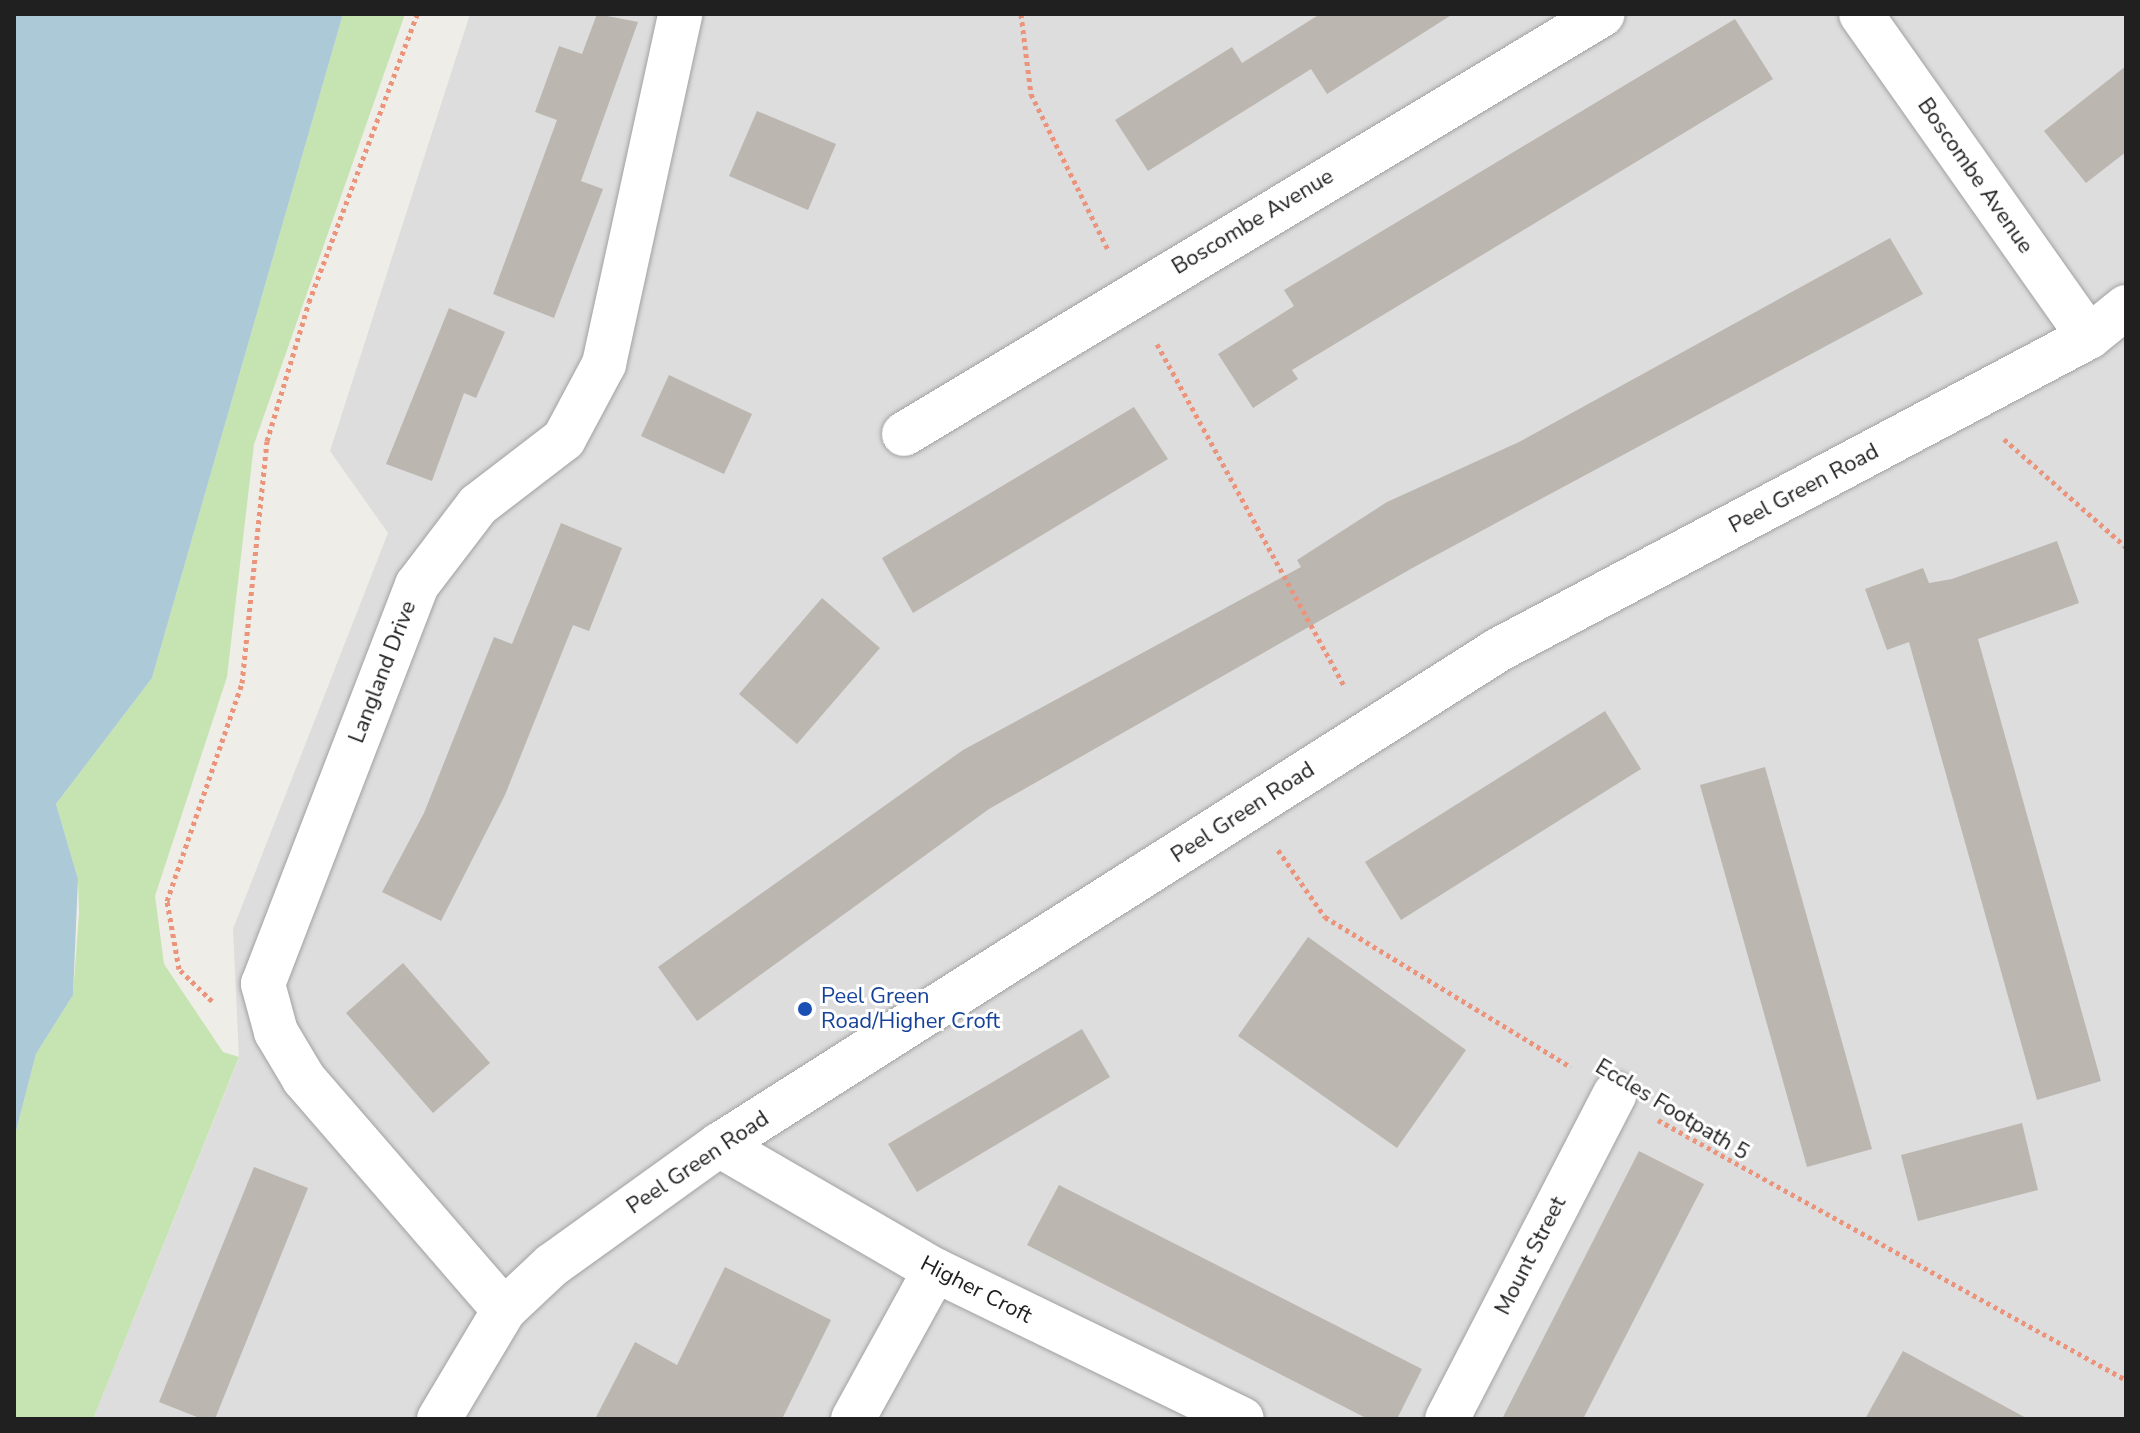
<!DOCTYPE html>
<style>
body{margin:0}
#map{position:relative;width:2140px;height:1433px;overflow:hidden;background:#efede7;font-family:"Nunito Sans",sans-serif}
div>[style]{position:absolute}
.residential>*{inset:0;background:#ddd}
.grass>*{inset:0;background:#c5e4b2}
.water>*{inset:0;background:#acc9d8}
.building>*{inset:0;background:#bcb6b0}
.path>*{height:5px;margin-top:-2.5px;transform-origin:0;background:repeating-linear-gradient(90deg,#ec937b 0 4px,transparent 0 8px)}
.roads{filter:drop-shadow(0 0 2px #a1a1a1) drop-shadow(0 0 2px #a1a1a1)}
.minor>*{height:44px;margin:-22px;padding:0 22px;transform-origin:22px;border-radius:22px;background:#fff}
.dots>*{width:22px;height:22px;translate:-50% -50%;box-sizing:border-box;border:4px solid #fff;border-radius:50%}
span{translate:-50% -50%;white-space:nowrap;text-align:center;line-height:1.15;-webkit-text-stroke:6px #fff;paint-order:stroke}
.street-label{font-size:22px;color:#202020}
.transit-label{font-size:22px;color:#164399}
.left{translate:0 -50%;text-align:left}
.frame{position:absolute;inset:0;border:16px solid #202020;pointer-events:none}
</style>
<div id="map">
<div class="residential">
<div style="clip-path:polygon(470px 14px,2126px 14px,2126px 1419px,93px 1419px,239px 1058px,233px 929px,388px 533px,330px 451px)"></div>
</div>
<div class="grass">
<div style="clip-path:polygon(343px 14px,405px 14px,254px 444px,227px 677px,155px 896px,164px 964px,223px 1052px,239px 1057px,93px 1419px,14px 1419px,14px 1139px,36px 1054px,73px 995px,79px 913px,78px 879px,56px 804px,152px 678px)"></div>
</div>
<div class="water">
<div style="clip-path:polygon(14px 14px,343px 14px,152px 678px,56px 804px,78px 879px,73px 995px,36px 1054px,14px 1139px)"></div>
</div>
<div class="building">
<div style="clip-path:polygon(597px 14px,638px 22px,581px 181px,603px 189px,554px 318px,493px 294px,557px 120px,535px 112px,559px 46px,582px 54px)"></div>
<div style="clip-path:polygon(1320px 14px,1453px 14px,1327px 94px,1311px 69px,1148px 171px,1115px 120px,1232px 47px,1242px 63px)"></div>
<div style="clip-path:polygon(1735px 19px,1773px 79px,1292px 370px,1298px 379px,1253px 408px,1218px 354px,1294px 306px,1284px 290px)"></div>
<div style="clip-path:polygon(2126px 66px,2126px 152px,2086px 183px,2044px 131px)"></div>
<div style="clip-path:polygon(757px 111px,836px 144px,808px 210px,729px 176px)"></div>
<div style="clip-path:polygon(1890px 238px,1923px 294px,1416px 566px,989px 809px,697px 1021px,658px 967px,963px 750px,1301px 567px,1297px 560px,1387px 502px,1519px 442px)"></div>
<div style="clip-path:polygon(449px 308px,505px 332px,476px 398px,464px 393px,432px 481px,386px 464px)"></div>
<div style="clip-path:polygon(669px 375px,752px 414px,724px 474px,641px 436px)"></div>
<div style="clip-path:polygon(1134px 407px,1168px 459px,913px 613px,882px 558px)"></div>
<div style="clip-path:polygon(561px 523px,622px 548px,589px 631px,573px 625px,505px 795px,441px 921px,382px 892px,424px 813px,494px 637px,512px 644px)"></div>
<div style="clip-path:polygon(2057px 541px,2079px 603px,1978px 639px,2101px 1081px,2037px 1100px,1909px 642px,1887px 650px,1865px 589px,1923px 568px,1929px 583px,1952px 579px)"></div>
<div style="clip-path:polygon(822px 598px,880px 648px,797px 744px,739px 694px)"></div>
<div style="clip-path:polygon(1605px 711px,1641px 769px,1401px 920px,1365px 862px)"></div>
<div style="clip-path:polygon(1765px 767px,1872px 1149px,1807px 1167px,1700px 785px)"></div>
<div style="clip-path:polygon(1308px 937px,1466px 1050px,1397px 1148px,1238px 1036px)"></div>
<div style="clip-path:polygon(403px 963px,490px 1063px,433px 1113px,346px 1013px)"></div>
<div style="clip-path:polygon(1082px 1029px,1110px 1077px,917px 1192px,888px 1144px)"></div>
<div style="clip-path:polygon(2022px 1123px,2038px 1190px,1918px 1221px,1901px 1155px)"></div>
<div style="clip-path:polygon(1639px 1151px,1704px 1184px,1583px 1419px,1502px 1419px)"></div>
<div style="clip-path:polygon(254px 1167px,308px 1188px,215px 1419px,202px 1419px,159px 1402px)"></div>
<div style="clip-path:polygon(1059px 1185px,1422px 1369px,1397px 1419px,1368px 1419px,1027px 1245px)"></div>
<div style="clip-path:polygon(725px 1267px,831px 1320px,782px 1419px,595px 1419px,635px 1342px,677px 1365px)"></div>
<div style="clip-path:polygon(1903px 1351px,2028px 1419px,1865px 1419px)"></div>
</div>
<div class="path">
<div style="left:1021px;top:14px;width:81px;rotate:82.9deg"></div>
<div style="left:1031px;top:94px;width:174px;rotate:63.7deg"></div>
<div style="left:1157px;top:344px;width:390px;rotate:61.3deg"></div>
<div style="left:2004px;top:439px;width:163px;rotate:41.5deg"></div>
<div style="left:1278px;top:850px;width:82px;rotate:55deg"></div>
<div style="left:1325px;top:917px;width:288px;rotate:31.4deg"></div>
<div style="left:212px;top:1001px;width:46px;rotate:-135.9deg"></div>
<div style="left:179px;top:969px;width:69px;rotate:-100deg"></div>
<div style="left:167px;top:901px;width:231px;rotate:-71deg"></div>
<div style="left:242px;top:683px;width:243px;rotate:-84.1deg"></div>
<div style="left:267px;top:441px;width:145px;rotate:-73.2deg"></div>
<div style="left:309px;top:302px;width:308px;rotate:-69.4deg"></div>
<div style="left:1658px;top:1120px;width:535px;rotate:29.05deg"></div>
</div>
<div class="roads">
<div class="minor">
<div style="left:1861px;top:14px;width:395px;rotate:54.8deg"></div>
<div style="left:904px;top:434px;width:815px;rotate:-31deg"></div>
<div style="left:719px;top:1145px;width:250px;rotate:30.1deg"></div>
<div style="left:935px;top:1270px;width:341px;rotate:25.9deg"></div>
<div style="left:504px;top:1310px;width:306px;rotate:-130.9deg"></div>
<div style="left:304px;top:1079px;width:55px;rotate:-120.8deg"></div>
<div style="left:276px;top:1032px;width:50px;rotate:-105.2deg"></div>
<div style="left:263px;top:984px;width:428px;rotate:-68.9deg"></div>
<div style="left:417px;top:585px;width:101px;rotate:-52.7deg"></div>
<div style="left:478px;top:505px;width:108px;rotate:-37.5deg"></div>
<div style="left:564px;top:439px;width:85px;rotate:-61.9deg"></div>
<div style="left:604px;top:364px;width:358px;rotate:-77.7deg"></div>
<div style="left:439px;top:1419px;width:127px;rotate:-59.2deg"></div>
<div style="left:504px;top:1310px;width:66px;rotate:-43.2deg"></div>
<div style="left:552px;top:1265px;width:206px;rotate:-35.7deg"></div>
<div style="left:719px;top:1145px;width:923px;rotate:-32.43deg"></div>
<div style="left:1498px;top:650px;width:669px;rotate:-27.91deg"></div>
<div style="left:2089px;top:337px;width:48px;rotate:-39deg"></div>
<div style="left:853px;top:1419px;width:170px;rotate:-61.2deg"></div>
<div style="left:1447px;top:1419px;width:366px;rotate:-62.7deg"></div>
</div>
</div>
<div class="dots">
<div style="left:805px;top:1009px;background:#1a4fb4"></div>
</div>
<div class="street-label">
<span style="left:1975px;top:176px;rotate:55deg">Boscombe Avenue</span>
<span style="left:1253px;top:222px;rotate:-31deg">Boscombe Avenue</span>
<span style="left:1804px;top:489px;rotate:-28deg">Peel Green Road</span>
<span style="left:383px;top:672px;rotate:-69deg">Langland Drive</span>
<span style="left:1243px;top:813px;rotate:-33deg">Peel Green Road</span>
<span style="left:1672px;top:1110px;rotate:31deg">Eccles Footpath 5</span>
<span style="left:698px;top:1163px;rotate:-34deg">Peel Green Road</span>
<span style="left:1531px;top:1256px;rotate:-63deg">Mount Street</span>
<span style="left:976px;top:1290px;rotate:27deg">Higher Croft</span>
</div>
<div class="transit-label">
<span class="left" style="left:821px;top:1009px">Peel Green<br>Road/Higher Croft</span>
</div>
<div class="frame"></div>
</div>
